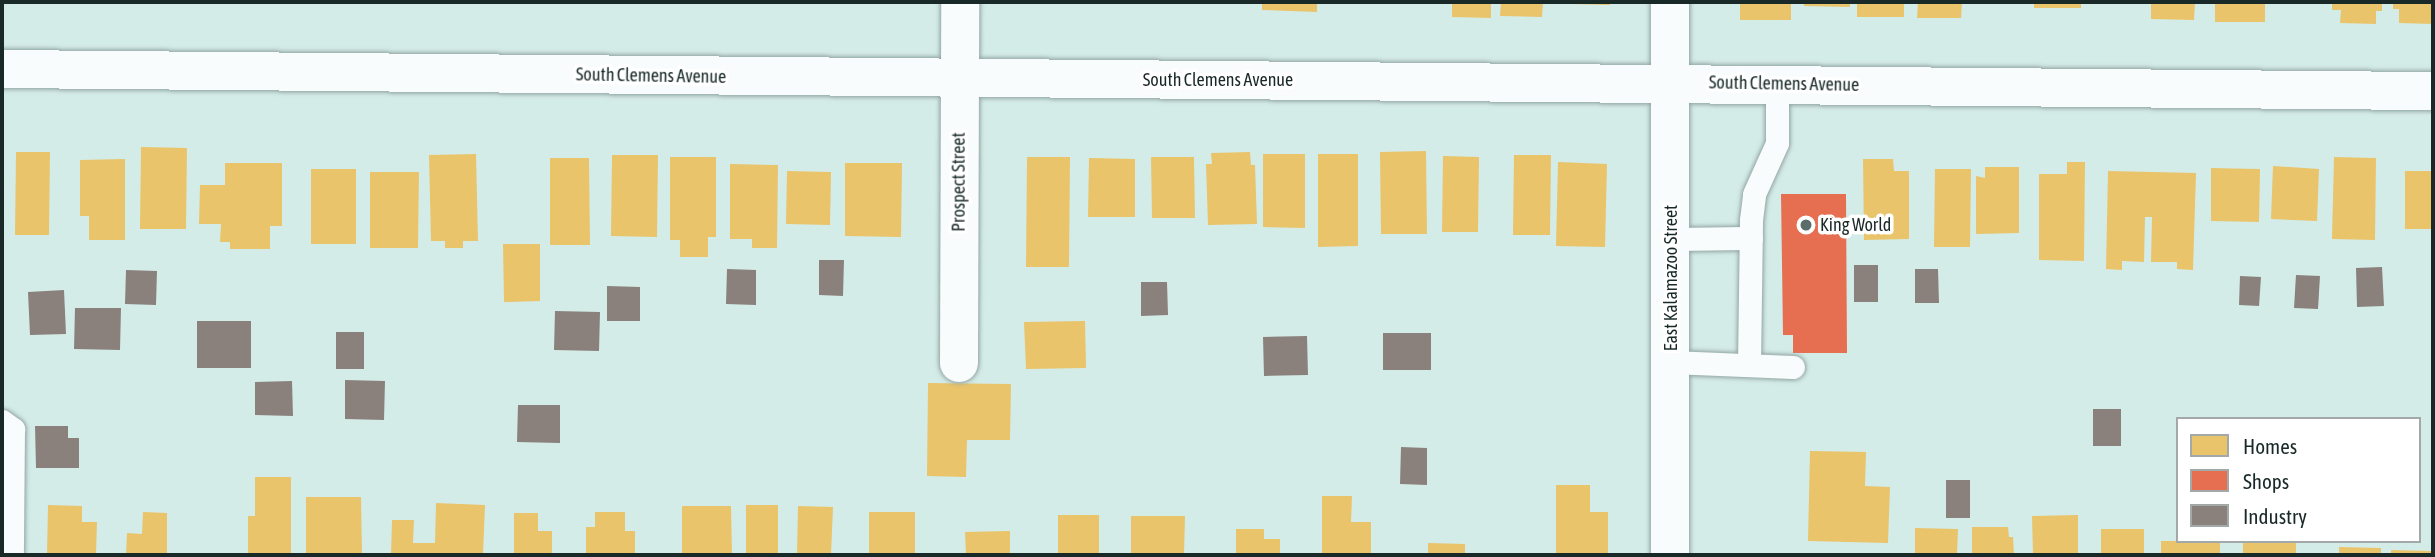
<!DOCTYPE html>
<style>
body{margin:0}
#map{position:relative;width:2435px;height:557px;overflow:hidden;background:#d4ece8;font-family:"Asap Condensed",sans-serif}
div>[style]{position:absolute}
.homes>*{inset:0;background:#e9c46a}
.shops>*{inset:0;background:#e76f51}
.industry>*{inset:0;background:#8a817c}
.roads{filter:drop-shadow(0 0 2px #93a6a3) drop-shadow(0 0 2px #93a6a3)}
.service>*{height:23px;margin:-11.5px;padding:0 11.5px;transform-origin:11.5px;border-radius:11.5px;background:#f9fcfc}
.minor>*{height:38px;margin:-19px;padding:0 19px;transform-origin:19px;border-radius:19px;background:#f9fcfc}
.tertiary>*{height:38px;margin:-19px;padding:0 19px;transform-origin:19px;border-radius:19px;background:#f9fcfc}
.dots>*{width:19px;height:19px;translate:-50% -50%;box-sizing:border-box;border:4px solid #fff;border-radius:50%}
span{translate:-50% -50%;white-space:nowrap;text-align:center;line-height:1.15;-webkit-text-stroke:7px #fff;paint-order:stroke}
.street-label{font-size:18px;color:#182927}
.poi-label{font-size:18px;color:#182927}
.left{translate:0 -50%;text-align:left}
.frame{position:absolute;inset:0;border:4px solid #182927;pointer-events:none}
.legend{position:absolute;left:2176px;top:417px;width:245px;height:126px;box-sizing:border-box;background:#fff;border:2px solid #a3a9a9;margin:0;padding:9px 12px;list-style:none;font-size:21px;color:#182927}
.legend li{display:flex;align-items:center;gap:14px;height:35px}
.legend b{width:35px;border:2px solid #a3a9a9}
</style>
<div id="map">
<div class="homes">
<div style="clip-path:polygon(1262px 2px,1317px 2px,1317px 12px,1262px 10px)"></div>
<div style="clip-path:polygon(1452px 2px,1491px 2px,1491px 18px,1452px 17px)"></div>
<div style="clip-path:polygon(1501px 2px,1543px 2px,1542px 17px,1500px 16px)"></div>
<div style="clip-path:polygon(1569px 2px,1610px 2px,1610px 5px,1569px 4px)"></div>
<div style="clip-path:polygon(1740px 2px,1791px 2px,1791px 20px,1740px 20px)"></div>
<div style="clip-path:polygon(1804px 2px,1850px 2px,1850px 7px,1804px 6px)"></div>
<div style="clip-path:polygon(1857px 2px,1904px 2px,1904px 17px,1857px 17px)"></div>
<div style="clip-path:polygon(1918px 2px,1962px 2px,1961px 18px,1917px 18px)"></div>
<div style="clip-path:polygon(2034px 2px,2081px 2px,2081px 8px,2034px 8px)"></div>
<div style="clip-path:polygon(2151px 2px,2195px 2px,2194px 20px,2151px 19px)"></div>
<div style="clip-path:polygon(2215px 2px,2265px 2px,2265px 22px,2215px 22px)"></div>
<div style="clip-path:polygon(2332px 2px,2382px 2px,2382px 11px,2376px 11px,2376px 24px,2340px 23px,2341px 10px,2332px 10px)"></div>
<div style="clip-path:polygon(2393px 2px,2433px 2px,2433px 24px,2399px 23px,2399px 9px,2393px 9px)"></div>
<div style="clip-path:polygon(141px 147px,187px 148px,186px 229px,140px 229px)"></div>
<div style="clip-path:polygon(1426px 151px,1427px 234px,1381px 234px,1380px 152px)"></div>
<div style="clip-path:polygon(16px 152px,50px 152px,49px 235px,15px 235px)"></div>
<div style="clip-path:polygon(1250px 152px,1251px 165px,1255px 165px,1257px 224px,1208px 225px,1206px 164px,1212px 164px,1211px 153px)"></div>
<div style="clip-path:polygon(476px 154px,478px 241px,463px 241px,463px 248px,445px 248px,445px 241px,431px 241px,429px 155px)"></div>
<div style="clip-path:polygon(1263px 154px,1305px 154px,1305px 228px,1263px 227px)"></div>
<div style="clip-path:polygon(1318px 154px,1358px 154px,1358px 246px,1318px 247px)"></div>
<div style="clip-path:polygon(612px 155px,658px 155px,657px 237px,611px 236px)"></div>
<div style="clip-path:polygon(1514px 155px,1551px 155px,1550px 235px,1513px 235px)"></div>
<div style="clip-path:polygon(1443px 156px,1479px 157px,1478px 232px,1442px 232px)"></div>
<div style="clip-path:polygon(670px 157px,716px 157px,716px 237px,708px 237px,708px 257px,680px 257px,680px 240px,670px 240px)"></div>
<div style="clip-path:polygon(1027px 157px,1070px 157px,1069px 267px,1026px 267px)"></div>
<div style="clip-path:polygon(1151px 157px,1194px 157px,1195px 218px,1152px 218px)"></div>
<div style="clip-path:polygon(2334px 157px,2376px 158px,2375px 240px,2332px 239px)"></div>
<div style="clip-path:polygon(550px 158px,589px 158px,590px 245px,550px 245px)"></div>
<div style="clip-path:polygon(1089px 158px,1135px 159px,1135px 217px,1088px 217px)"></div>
<div style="clip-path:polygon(125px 159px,125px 240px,89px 240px,89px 216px,80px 216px,80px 160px)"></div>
<div style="clip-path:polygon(1863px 159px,1893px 159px,1894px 171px,1909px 171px,1909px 239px,1864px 240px)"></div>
<div style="clip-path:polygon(1558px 162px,1607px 164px,1605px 247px,1556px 246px)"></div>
<div style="clip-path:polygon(2067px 162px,2085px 162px,2084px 261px,2039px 260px,2039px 174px,2067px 174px)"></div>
<div style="clip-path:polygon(225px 163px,282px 163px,282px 226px,270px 226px,270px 249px,230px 249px,230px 242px,220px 242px,221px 224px,199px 224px,200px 185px,225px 185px)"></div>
<div style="clip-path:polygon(845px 163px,902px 163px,901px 237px,845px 236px)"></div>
<div style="clip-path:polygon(730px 164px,778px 165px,777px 248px,752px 248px,752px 239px,730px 239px)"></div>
<div style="clip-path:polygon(2273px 166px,2319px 169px,2317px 221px,2271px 219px)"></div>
<div style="clip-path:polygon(1985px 167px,2019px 167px,2019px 233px,1976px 234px,1976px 176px,1985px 178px)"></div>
<div style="clip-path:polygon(2211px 168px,2260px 169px,2259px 222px,2211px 221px)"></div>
<div style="clip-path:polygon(311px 169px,356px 169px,356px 244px,311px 244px)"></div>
<div style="clip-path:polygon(1935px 169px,1971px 169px,1970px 247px,1934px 247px)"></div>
<div style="clip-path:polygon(787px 171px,831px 172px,830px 225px,786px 224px)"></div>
<div style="clip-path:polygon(2108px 171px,2196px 173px,2193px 270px,2177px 269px,2177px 262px,2151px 262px,2152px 217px,2145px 217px,2144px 262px,2122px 261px,2122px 270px,2106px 269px)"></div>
<div style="clip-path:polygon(2405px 171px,2433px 171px,2433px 229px,2405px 229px)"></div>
<div style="clip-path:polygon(370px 172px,419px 172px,418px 248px,370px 248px)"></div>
<div style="clip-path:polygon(503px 244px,540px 244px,540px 301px,504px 302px)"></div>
<div style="clip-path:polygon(1085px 321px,1086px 368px,1026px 369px,1024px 322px)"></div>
<div style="clip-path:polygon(928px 383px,1011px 384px,1010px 440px,967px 440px,966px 477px,927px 476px)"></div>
<div style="clip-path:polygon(1810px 451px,1866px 452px,1865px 486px,1890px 487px,1888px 543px,1808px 541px)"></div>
<div style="clip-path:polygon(255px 477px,291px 477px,291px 555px,248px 555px,248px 516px,255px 516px)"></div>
<div style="clip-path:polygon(1556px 485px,1590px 485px,1590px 512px,1608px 512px,1608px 555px,1556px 555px)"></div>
<div style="clip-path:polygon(1322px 496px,1352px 496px,1351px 522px,1371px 522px,1371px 555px,1322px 555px)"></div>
<div style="clip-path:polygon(306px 497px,361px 497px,362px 555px,306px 555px)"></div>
<div style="clip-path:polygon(436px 503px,485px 505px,483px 555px,391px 555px,392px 520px,414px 520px,413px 543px,435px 543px)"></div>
<div style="clip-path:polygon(48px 505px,82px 506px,82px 522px,97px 522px,96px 555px,47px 555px)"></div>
<div style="clip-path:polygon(746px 505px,778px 505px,778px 555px,746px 555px)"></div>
<div style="clip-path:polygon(682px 506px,731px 506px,732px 555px,682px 555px)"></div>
<div style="clip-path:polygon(798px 506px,833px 507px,831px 555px,797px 555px)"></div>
<div style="clip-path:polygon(143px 512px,167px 513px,167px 555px,126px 555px,127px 533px,142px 534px)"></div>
<div style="clip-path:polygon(595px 512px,625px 512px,625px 531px,635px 531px,635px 555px,586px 555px,586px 527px,595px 527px)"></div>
<div style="clip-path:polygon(869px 512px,915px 512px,915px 555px,869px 555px)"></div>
<div style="clip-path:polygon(514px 513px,538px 513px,538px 531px,552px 531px,552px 555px,514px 555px)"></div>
<div style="clip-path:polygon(1058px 515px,1099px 515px,1099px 555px,1058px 555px)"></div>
<div style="clip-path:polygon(2078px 515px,2078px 555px,2033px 555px,2032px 516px)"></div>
<div style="clip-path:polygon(1131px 516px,1185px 516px,1184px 555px,1131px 555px)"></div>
<div style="clip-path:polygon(1972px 527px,2008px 527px,2009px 537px,2013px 537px,2014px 555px,1972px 555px)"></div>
<div style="clip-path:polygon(1915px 528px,1958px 529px,1957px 555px,1915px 555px)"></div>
<div style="clip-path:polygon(1236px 529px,1264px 529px,1264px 539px,1280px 539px,1280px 555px,1236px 555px)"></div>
<div style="clip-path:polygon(2101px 529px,2144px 529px,2144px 555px,2101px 555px)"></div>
<div style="clip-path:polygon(1010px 531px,1010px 555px,966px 555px,965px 532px)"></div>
<div style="clip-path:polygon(2161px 541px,2220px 541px,2220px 555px,2161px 555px)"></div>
<div style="clip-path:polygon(1428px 543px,1465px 544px,1465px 555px,1428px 555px)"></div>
<div style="clip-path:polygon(2243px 543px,2296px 543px,2296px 555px,2243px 555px)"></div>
<div style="clip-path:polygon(2339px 547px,2381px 548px,2381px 555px,2339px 555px)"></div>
<div style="clip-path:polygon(2391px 550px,2433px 551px,2433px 555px,2391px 555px)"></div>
</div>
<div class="shops">
<div style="clip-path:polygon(1781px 194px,1846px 194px,1847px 353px,1793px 353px,1793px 335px,1783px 335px)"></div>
</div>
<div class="industry">
<div style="clip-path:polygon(819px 260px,844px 260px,843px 296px,819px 295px)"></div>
<div style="clip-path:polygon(1854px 265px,1878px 265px,1878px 302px,1854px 302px)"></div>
<div style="clip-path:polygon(2382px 267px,2384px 306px,2357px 307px,2356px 268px)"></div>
<div style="clip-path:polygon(727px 269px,756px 270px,756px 305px,726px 304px)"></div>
<div style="clip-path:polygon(1915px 269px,1938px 269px,1939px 303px,1915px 303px)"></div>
<div style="clip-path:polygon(126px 270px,157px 271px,156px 305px,125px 304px)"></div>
<div style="clip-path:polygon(2296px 275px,2320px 276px,2318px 309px,2294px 308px)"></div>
<div style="clip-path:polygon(2240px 276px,2261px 277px,2259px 306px,2239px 305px)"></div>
<div style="clip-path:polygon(1141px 282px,1167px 282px,1168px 315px,1141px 316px)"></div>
<div style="clip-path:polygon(607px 286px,640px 287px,640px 321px,607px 321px)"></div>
<div style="clip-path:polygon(64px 290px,66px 334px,30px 335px,28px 292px)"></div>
<div style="clip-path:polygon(75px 308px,121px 308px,120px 350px,74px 349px)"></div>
<div style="clip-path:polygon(555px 311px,600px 312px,599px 351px,554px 350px)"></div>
<div style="clip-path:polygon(197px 321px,251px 321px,251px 368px,197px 368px)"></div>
<div style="clip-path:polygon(336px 332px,364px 332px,364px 369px,336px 369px)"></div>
<div style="clip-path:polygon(1383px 333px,1431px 333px,1431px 370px,1383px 370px)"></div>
<div style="clip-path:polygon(1307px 336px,1308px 375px,1264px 376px,1263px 337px)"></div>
<div style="clip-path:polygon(345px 380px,385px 381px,384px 420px,345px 419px)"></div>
<div style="clip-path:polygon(292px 381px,293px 416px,255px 415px,255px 382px)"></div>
<div style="clip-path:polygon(518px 405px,560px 405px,560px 443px,517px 442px)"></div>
<div style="clip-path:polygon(2093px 409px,2121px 409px,2121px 446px,2093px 446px)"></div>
<div style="clip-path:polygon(35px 426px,68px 426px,68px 438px,79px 438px,79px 468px,36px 468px)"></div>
<div style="clip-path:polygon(1401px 447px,1427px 448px,1427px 485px,1400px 484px)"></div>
<div style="clip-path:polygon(1946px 480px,1970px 480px,1970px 518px,1946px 518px)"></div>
</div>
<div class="roads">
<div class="service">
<div style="left:1670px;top:239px;width:81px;rotate:-0.7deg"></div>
<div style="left:1670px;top:362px;width:123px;rotate:2.3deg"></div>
<div style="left:1749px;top:365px;width:145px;rotate:-89.2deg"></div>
<div style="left:1751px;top:220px;width:26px;rotate:-83deg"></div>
<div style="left:1754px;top:194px;width:56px;rotate:-65.7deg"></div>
<div style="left:1777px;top:143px;width:58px;rotate:-90deg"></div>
<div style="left:2px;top:421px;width:14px;rotate:36deg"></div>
<div style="left:13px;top:429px;width:126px;rotate:90.5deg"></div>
</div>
<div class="minor">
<div style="left:959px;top:363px;width:361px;rotate:-89.8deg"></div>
</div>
<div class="tertiary">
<div style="left:1670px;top:2px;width:553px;rotate:90deg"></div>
<div style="left:2px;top:69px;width:2431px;rotate:0.52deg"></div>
</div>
</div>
<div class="dots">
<div style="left:1806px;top:225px;background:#5a6d6b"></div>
</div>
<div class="street-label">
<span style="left:651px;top:76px;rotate:1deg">South Clemens Avenue</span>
<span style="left:1218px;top:80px">South Clemens Avenue</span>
<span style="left:1784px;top:84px;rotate:1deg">South Clemens Avenue</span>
<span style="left:959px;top:182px;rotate:-90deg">Prospect Street</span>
<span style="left:1671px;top:278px;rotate:-90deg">East Kalamazoo Street</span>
</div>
<div class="poi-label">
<span class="left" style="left:1820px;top:225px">King World</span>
</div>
<div class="frame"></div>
<ul class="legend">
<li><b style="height:19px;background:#e9c46a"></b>Homes</li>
<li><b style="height:19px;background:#e76f51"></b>Shops</li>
<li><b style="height:19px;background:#8a817c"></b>Industry</li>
</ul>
</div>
